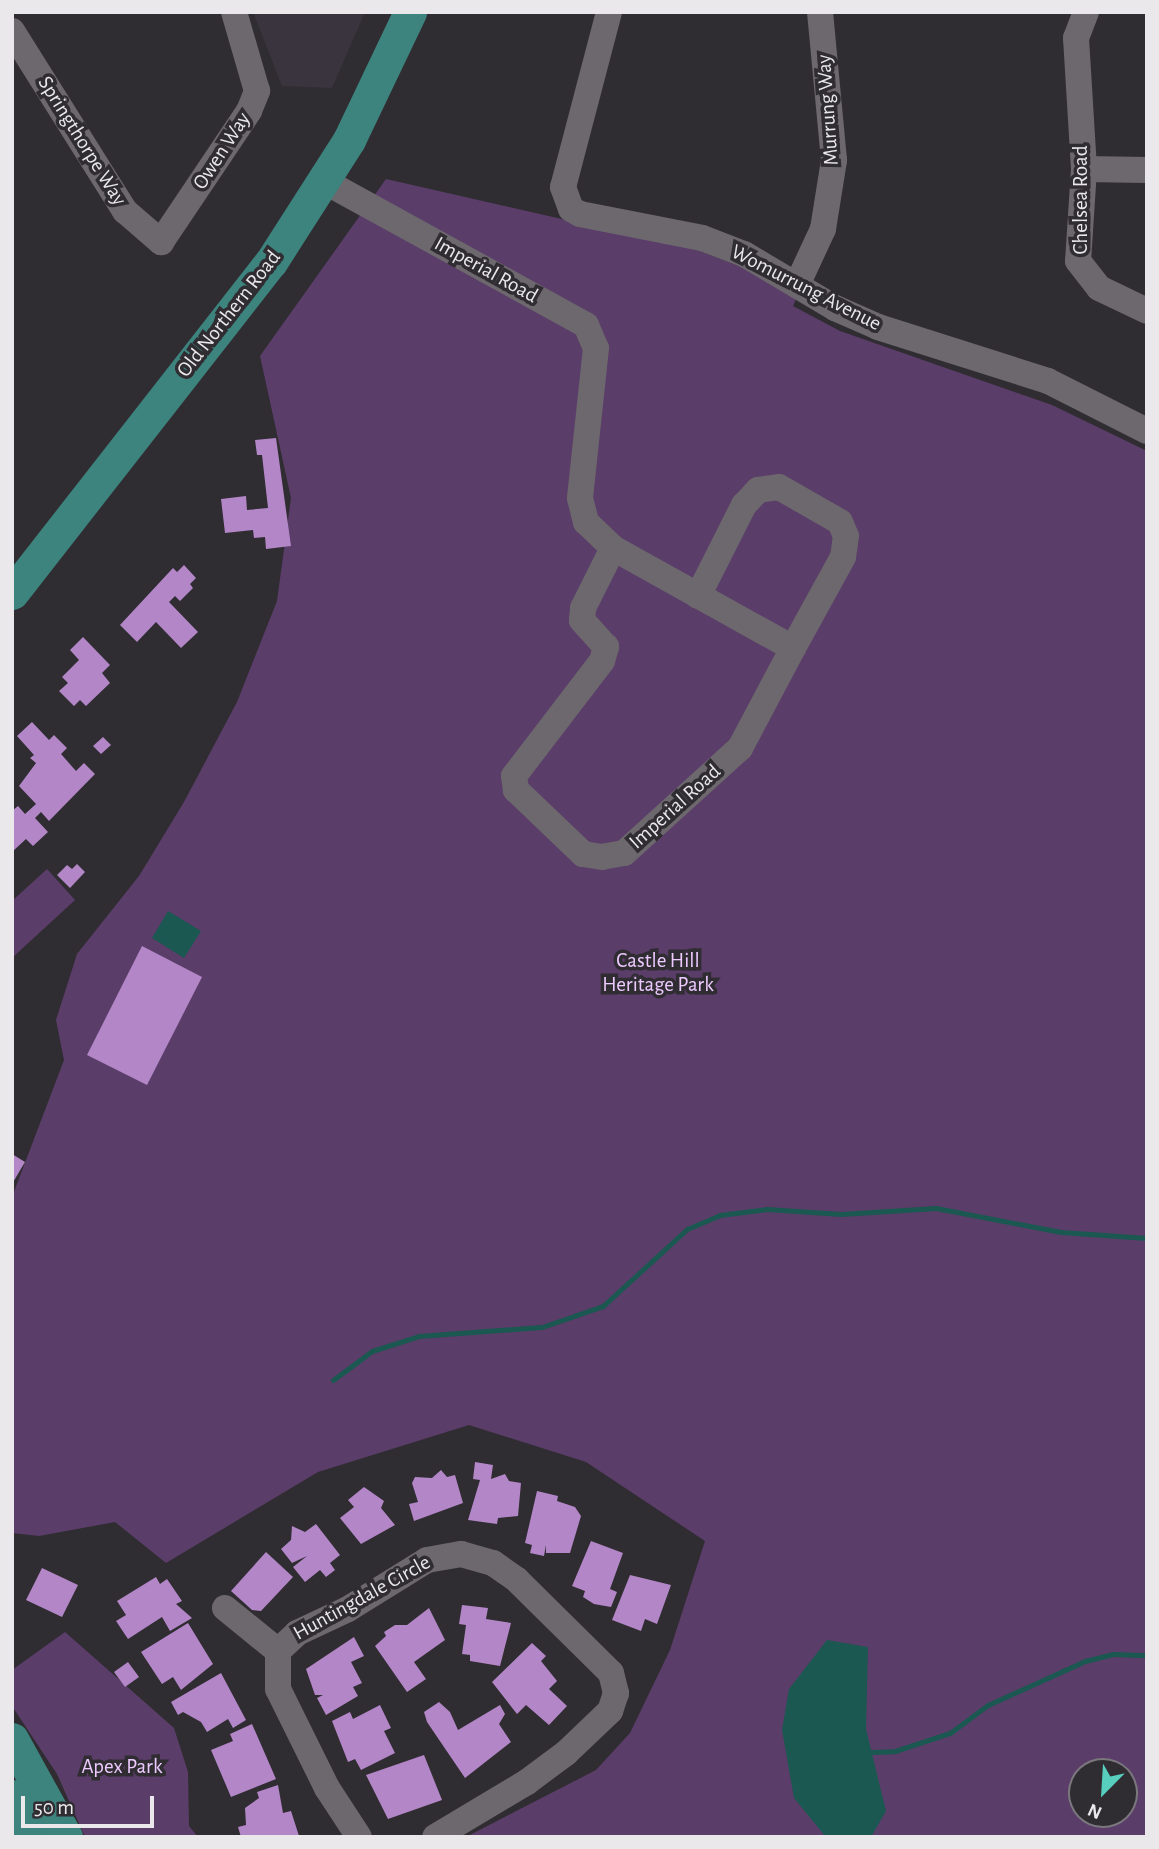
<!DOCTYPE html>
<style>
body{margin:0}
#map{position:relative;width:1159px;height:1849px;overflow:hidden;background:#302d32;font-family:"Alegreya Sans",sans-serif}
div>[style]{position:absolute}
.built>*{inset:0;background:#3a343e}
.green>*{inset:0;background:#5b3d69}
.water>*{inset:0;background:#1a5851}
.stream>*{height:5px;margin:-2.5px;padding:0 2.5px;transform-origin:2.5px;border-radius:2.5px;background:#1a5851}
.building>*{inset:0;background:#b286c7}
.minor>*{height:26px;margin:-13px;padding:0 13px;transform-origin:13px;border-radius:13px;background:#6c686d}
.major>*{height:33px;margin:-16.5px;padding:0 16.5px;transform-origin:16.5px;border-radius:16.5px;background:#3d837e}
span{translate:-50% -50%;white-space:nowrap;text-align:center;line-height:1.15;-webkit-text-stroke:7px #302d32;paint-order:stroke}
.street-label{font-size:21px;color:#eae8eb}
.park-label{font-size:21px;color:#edcaff}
.frame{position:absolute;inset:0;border:14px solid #eae8eb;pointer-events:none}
.north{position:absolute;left:1068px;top:1758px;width:70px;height:70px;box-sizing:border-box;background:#302d32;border:2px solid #7a787c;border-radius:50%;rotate:204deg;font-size:19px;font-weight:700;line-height:28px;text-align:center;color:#eae8eb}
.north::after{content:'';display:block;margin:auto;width:24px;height:32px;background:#58cebf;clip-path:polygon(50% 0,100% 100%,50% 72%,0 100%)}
.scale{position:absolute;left:21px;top:1796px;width:133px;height:32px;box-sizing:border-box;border:4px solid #eae8eb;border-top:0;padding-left:9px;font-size:21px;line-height:24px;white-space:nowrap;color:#eae8eb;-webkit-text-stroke:5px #302d32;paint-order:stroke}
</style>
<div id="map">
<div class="built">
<div style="clip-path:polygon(253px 12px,365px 12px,332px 88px,282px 86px)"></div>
</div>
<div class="green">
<div style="clip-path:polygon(evenodd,386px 179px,697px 250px,739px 266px,796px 299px,793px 306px,840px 331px,1052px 405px,1147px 451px,1147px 1837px,466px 1837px,596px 1770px,630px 1733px,670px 1650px,705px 1541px,586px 1462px,469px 1425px,318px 1472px,166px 1563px,115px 1522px,39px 1536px,12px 1533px,12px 1197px,64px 1060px,56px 1020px,77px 954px,139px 876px,184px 802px,237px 702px,277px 601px,291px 498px,260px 356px,386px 179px,1082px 1772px,1124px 1772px,1124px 1814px,1082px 1814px,1082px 1772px)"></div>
<div style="clip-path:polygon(47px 869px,75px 900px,12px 958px,12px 901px)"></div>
<div style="clip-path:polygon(65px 1632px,174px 1728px,188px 1772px,189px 1826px,198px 1837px,85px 1837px,57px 1774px,12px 1706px,12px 1670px)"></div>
</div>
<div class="water">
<div style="clip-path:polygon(168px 911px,201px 931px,184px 958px,152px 938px)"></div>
<div style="clip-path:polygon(827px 1640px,868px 1647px,866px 1729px,886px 1811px,871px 1837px,825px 1836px,794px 1798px,782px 1730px,789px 1689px)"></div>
</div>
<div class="stream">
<div style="left:333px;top:1380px;width:49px;rotate:-36.6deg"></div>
<div style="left:372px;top:1351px;width:49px;rotate:-17.7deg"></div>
<div style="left:419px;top:1336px;width:123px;rotate:-4.2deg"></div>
<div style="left:542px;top:1327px;width:65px;rotate:-19deg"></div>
<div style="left:603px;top:1306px;width:114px;rotate:-42.5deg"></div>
<div style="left:687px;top:1229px;width:36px;rotate:-23deg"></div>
<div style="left:720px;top:1215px;width:47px;rotate:-7.3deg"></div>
<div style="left:767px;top:1209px;width:74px;rotate:3.9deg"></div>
<div style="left:841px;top:1214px;width:95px;rotate:-3.6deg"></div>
<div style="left:936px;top:1208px;width:127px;rotate:10.9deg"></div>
<div style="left:1061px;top:1232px;width:86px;rotate:4deg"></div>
<div style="left:871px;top:1752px;width:24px;rotate:-2deg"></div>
<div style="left:895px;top:1751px;width:58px;rotate:-18.1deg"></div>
<div style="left:950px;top:1733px;width:47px;rotate:-36.4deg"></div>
<div style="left:988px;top:1705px;width:107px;rotate:-24.4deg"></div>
<div style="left:1085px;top:1661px;width:29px;rotate:-14deg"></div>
<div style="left:1113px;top:1654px;width:34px;rotate:2deg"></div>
</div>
<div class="building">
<div style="clip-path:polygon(276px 438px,291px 546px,266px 549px,265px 537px,254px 538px,253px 530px,225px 533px,221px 499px,246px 496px,247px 510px,268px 508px,262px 455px,257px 455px,255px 440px)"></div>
<div style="clip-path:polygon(184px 565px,196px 578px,190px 584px,193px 588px,180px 601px,175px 596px,169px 602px,198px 632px,181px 648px,156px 622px,137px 642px,120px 625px,173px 568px,177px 572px)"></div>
<div style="clip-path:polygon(83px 637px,110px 665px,102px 673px,110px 683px,86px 706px,80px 700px,74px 706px,59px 691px,68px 683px,62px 677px,79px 660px,70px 650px)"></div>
<div style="clip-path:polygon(32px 722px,49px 740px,54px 735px,67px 748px,61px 754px,76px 771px,84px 763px,95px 774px,49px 821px,41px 812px,35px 818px,48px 832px,33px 846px,26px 839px,12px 852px,12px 811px,18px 806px,25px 814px,36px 804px,19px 786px,36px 763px,30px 758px,34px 755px,17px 736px)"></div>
<div style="clip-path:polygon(103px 737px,111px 745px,101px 754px,93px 746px)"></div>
<div style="clip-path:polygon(77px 864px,85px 872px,70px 888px,57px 875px,67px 865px,72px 869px)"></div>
<div style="clip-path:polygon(142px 946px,202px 977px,147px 1085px,87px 1055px)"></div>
<div style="clip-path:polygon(12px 1154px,25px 1162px,12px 1184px)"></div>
<div style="clip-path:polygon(475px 1462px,493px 1465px,491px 1479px,505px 1474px,509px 1481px,521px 1483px,518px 1516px,498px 1518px,497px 1524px,468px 1520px,480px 1480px,473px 1479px)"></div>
<div style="clip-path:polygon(441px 1470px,447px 1477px,455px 1475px,463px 1503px,414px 1521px,409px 1504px,418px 1502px,412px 1483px,415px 1477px,432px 1478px)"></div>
<div style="clip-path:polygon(364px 1487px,384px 1501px,381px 1508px,395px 1525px,361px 1544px,340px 1518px,354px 1507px,348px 1500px)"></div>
<div style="clip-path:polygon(537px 1491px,558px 1496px,557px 1501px,575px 1507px,581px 1516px,570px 1553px,546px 1553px,546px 1545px,544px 1556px,530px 1553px,532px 1545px,525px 1543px)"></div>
<div style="clip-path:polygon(316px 1524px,340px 1555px,330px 1563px,335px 1570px,326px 1577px,320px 1570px,305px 1582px,293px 1567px,307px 1556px,292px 1563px,281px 1549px,291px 1540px,292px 1526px,305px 1532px)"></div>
<div style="clip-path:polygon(591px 1541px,623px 1553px,610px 1589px,617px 1592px,611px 1607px,594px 1604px,583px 1597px,585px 1591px,572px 1586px)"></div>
<div style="clip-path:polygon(266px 1552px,293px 1577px,261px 1611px,252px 1610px,231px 1591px)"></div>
<div style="clip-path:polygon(42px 1568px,78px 1585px,62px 1617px,26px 1600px)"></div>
<div style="clip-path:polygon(630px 1575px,671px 1585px,657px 1624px,645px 1619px,641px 1631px,612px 1620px)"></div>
<div style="clip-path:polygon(156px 1577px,160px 1584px,167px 1579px,182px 1601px,176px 1604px,192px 1618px,170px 1631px,162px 1617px,128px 1639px,116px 1621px,126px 1615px,117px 1601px)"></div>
<div style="clip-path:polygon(462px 1605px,488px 1608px,486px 1619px,511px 1623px,500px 1666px,470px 1661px,470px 1655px,462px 1654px,466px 1625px,459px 1624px)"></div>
<div style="clip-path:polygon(429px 1608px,445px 1640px,414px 1662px,426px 1679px,407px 1692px,375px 1646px,386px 1636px,384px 1632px,395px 1625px,407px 1625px)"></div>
<div style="clip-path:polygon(188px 1623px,213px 1664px,181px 1690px,173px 1677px,162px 1684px,141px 1652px)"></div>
<div style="clip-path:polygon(354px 1637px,364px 1656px,351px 1662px,362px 1683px,353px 1687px,358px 1696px,326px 1715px,317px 1698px,323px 1695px,315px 1695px,306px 1669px)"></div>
<div style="clip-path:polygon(532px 1643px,546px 1656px,541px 1661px,557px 1681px,549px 1689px,567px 1706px,549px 1725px,526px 1705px,517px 1714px,492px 1682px)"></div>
<div style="clip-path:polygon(128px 1662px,139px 1677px,125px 1687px,114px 1672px)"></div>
<div style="clip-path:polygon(221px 1673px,246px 1720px,233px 1728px,228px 1719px,207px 1732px,201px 1722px,183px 1712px,178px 1715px,171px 1702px)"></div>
<div style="clip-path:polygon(439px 1702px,450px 1712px,458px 1730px,500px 1705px,505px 1714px,499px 1724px,511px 1742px,465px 1778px,427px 1722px,424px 1712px)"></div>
<div style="clip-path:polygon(380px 1705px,391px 1728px,384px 1731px,395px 1753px,361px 1770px,355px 1759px,348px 1762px,332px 1721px,350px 1712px,353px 1719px)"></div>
<div style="clip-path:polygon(252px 1724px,276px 1779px,231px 1797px,211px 1750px,233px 1741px,230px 1734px)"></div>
<div style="clip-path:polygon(424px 1755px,442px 1800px,388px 1819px,366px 1775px)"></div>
<div style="clip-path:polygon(278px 1785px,283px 1813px,291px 1811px,299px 1836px,241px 1837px,238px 1827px,246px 1825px,245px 1808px,259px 1798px,257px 1792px)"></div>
</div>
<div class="minor">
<div style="left:609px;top:12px;width:181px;rotate:104.7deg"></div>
<div style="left:563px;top:187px;width:23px;rotate:70deg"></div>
<div style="left:571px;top:209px;width:10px;rotate:29deg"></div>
<div style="left:580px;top:214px;width:124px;rotate:11.1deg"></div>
<div style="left:702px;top:238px;width:45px;rotate:20.9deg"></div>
<div style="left:744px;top:254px;width:106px;rotate:30.7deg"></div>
<div style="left:835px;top:308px;width:47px;rotate:23.8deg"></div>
<div style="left:878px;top:327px;width:178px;rotate:17.6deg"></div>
<div style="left:1048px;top:381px;width:111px;rotate:26.8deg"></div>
<div style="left:1086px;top:12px;width:28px;rotate:111deg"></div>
<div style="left:1076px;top:38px;width:131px;rotate:86.5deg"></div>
<div style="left:1084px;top:169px;width:92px;rotate:93.7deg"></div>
<div style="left:1078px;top:261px;width:34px;rotate:52deg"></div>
<div style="left:1099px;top:288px;width:53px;rotate:25.6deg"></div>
<div style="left:12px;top:31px;width:213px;rotate:57.9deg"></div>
<div style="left:125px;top:211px;width:48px;rotate:40.7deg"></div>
<div style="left:161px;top:242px;width:158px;rotate:-56.1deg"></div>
<div style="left:249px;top:111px;width:22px;rotate:-68deg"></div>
<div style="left:257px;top:91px;width:82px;rotate:-106.2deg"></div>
<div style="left:1084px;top:169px;width:63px;rotate:0.9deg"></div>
<div style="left:324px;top:181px;width:299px;rotate:28.8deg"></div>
<div style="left:586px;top:325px;width:25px;rotate:67deg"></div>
<div style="left:596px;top:348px;width:151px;rotate:96.1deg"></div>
<div style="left:580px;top:498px;width:25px;rotate:76deg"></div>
<div style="left:586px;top:522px;width:37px;rotate:44deg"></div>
<div style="left:613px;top:548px;width:206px;rotate:29.1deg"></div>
<div style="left:793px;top:648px;width:113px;rotate:117.9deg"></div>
<div style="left:740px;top:748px;width:156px;rotate:137.8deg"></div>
<div style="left:624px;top:853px;width:22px;rotate:170deg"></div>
<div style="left:602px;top:857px;width:19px;rotate:-171deg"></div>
<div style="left:583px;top:854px;width:93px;rotate:-136.3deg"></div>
<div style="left:516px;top:790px;width:14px;rotate:-98deg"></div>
<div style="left:514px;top:776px;width:145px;rotate:-52.6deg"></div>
<div style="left:602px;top:661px;width:15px;rotate:-74deg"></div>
<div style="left:606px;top:647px;width:36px;rotate:-132deg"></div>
<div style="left:582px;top:620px;width:12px;rotate:-85deg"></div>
<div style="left:583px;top:608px;width:67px;rotate:-63.4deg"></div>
<div style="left:797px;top:285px;width:62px;rotate:-65.1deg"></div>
<div style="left:823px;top:229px;width:70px;rotate:-80.9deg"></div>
<div style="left:834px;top:160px;width:149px;rotate:-95.4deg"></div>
<div style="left:698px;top:596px;width:102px;rotate:-63.2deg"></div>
<div style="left:744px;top:505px;width:21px;rotate:-47deg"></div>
<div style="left:758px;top:490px;width:21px;rotate:-8deg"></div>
<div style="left:779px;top:487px;width:70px;rotate:29.8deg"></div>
<div style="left:840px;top:522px;width:15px;rotate:67deg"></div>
<div style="left:846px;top:536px;width:21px;rotate:98deg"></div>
<div style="left:843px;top:557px;width:104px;rotate:118.8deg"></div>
<div style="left:225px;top:1608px;width:68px;rotate:39.1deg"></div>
<div style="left:359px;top:1837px;width:59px;rotate:-123.1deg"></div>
<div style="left:327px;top:1788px;width:110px;rotate:-116.3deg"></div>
<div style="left:278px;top:1689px;width:38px;rotate:-90deg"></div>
<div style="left:278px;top:1651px;width:26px;rotate:-43deg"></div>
<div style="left:297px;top:1633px;width:56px;rotate:-25.2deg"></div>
<div style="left:348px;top:1609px;width:93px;rotate:-31.8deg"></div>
<div style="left:427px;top:1560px;width:35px;rotate:-10deg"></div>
<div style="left:461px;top:1554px;width:33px;rotate:16deg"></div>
<div style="left:493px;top:1563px;width:29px;rotate:35deg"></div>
<div style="left:517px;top:1580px;width:132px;rotate:44.7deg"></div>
<div style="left:611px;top:1673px;width:21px;rotate:76deg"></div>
<div style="left:616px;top:1693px;width:19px;rotate:108deg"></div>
<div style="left:610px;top:1711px;width:61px;rotate:136.3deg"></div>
<div style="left:566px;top:1753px;width:49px;rotate:143.4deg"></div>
<div style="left:527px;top:1782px;width:107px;rotate:149.1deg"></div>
</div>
<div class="major">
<div style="left:12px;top:593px;width:420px;rotate:-52deg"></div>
<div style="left:271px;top:262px;width:145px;rotate:-57.4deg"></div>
<div style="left:349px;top:140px;width:142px;rotate:-64.5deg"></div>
<div style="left:12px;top:1739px;width:112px;rotate:61.1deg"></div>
<div style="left:12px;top:1796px;width:45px;rotate:65.1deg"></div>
</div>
<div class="street-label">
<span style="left:828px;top:110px;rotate:-94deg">Murrung Way</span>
<span style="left:82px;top:141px;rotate:58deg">Springthorpe Way</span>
<span style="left:222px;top:151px;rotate:-57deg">Owen Way</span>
<span style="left:1081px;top:200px;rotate:-90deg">Chelsea Road</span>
<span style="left:486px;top:270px;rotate:29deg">Imperial Road</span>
<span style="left:806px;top:288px;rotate:27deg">Womurrung Avenue</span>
<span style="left:229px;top:314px;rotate:-52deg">Old Northern Road</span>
<span style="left:675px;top:807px;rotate:-42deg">Imperial Road</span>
<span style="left:362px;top:1598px;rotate:-29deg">Huntingdale Circle</span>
</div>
<div class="park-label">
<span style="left:658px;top:973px">Castle Hill<br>Heritage Park</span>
<span style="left:122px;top:1767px">Apex Park</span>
</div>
<div class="frame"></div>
<div class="north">N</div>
<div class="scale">50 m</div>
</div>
